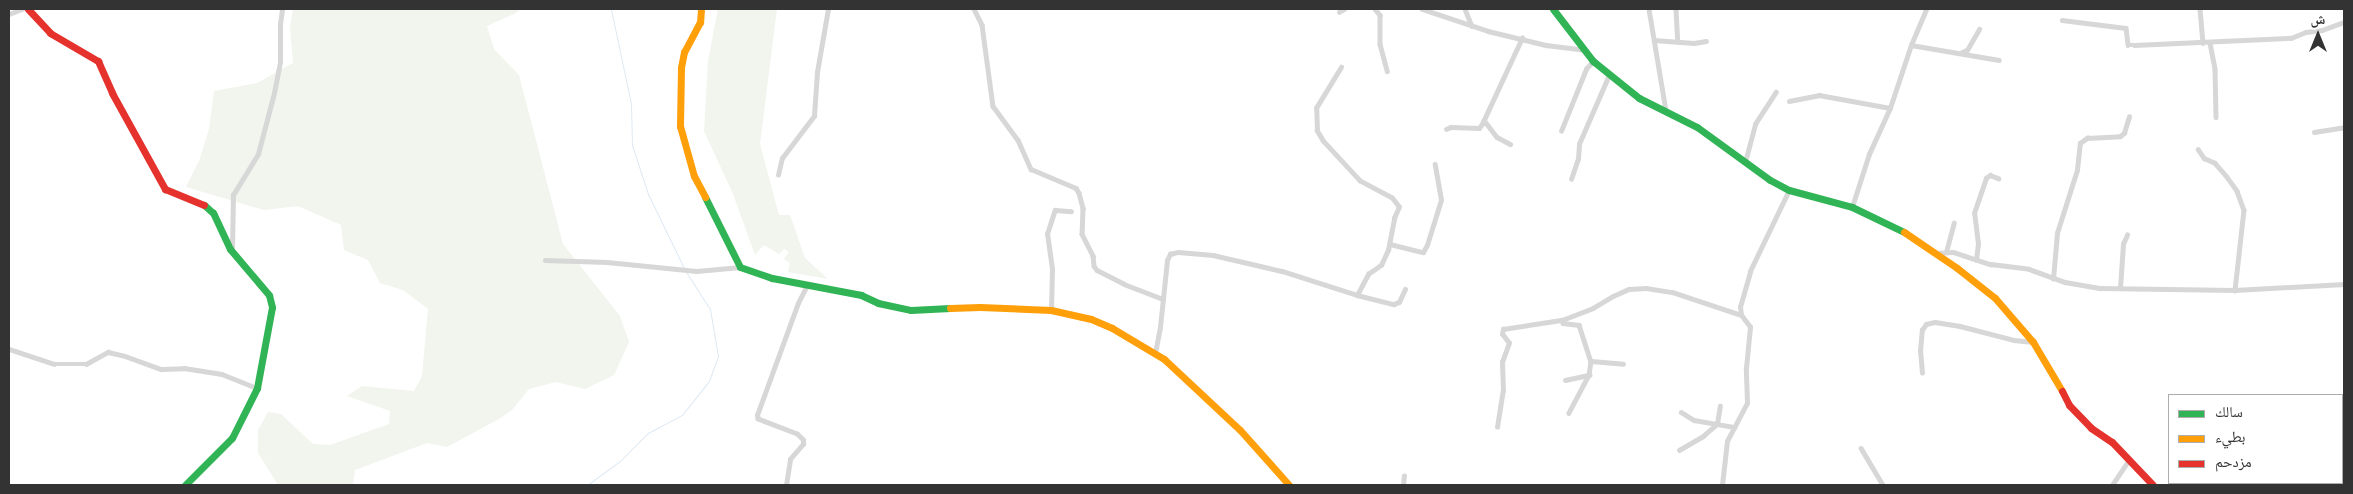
<!DOCTYPE html>
<meta charset="utf-8">
<style>
body{margin:0}
#map{position:relative;width:2353px;height:494px;overflow:hidden;background:#fff;font-family:Figtree,"Noto Naskh Arabic",sans-serif}
div>[style]{position:absolute}
.green>*{inset:0;background:#f1f5ed}
.stream>*{height:1px;margin:-0.5px;padding:0 0.5px;transform-origin:0.5px;border-radius:0.5px;background:#dde9f4}
.street>*{height:4.5px;margin:-2.25px;padding:0 2.25px;transform-origin:2.25px;border-radius:2.25px;background:#d7d7d7}
.fast>*{height:7px;margin:-3.5px;padding:0 3.5px;transform-origin:3.5px;border-radius:3.5px;background:#30b455}
.slow>*{height:7px;margin:-3.5px;padding:0 3.5px;transform-origin:3.5px;border-radius:3.5px;background:#ff9f0a}
.jam>*{height:7px;margin:-3.5px;padding:0 3.5px;transform-origin:3.5px;border-radius:3.5px;background:#e5322d}
span{translate:-50% -50%;white-space:nowrap;text-align:center;line-height:1.15;-webkit-text-stroke:5px #fff;paint-order:stroke}
.frame{position:absolute;inset:0;border:10px solid #333;pointer-events:none}
.legend{position:absolute;left:2168px;top:394px;width:175px;height:90px;box-sizing:border-box;background:#fff;border:1px solid #adadad;margin:0;padding:6px 9px;list-style:none;font-size:15px;color:#333}
.legend li{display:flex;align-items:center;gap:10px;height:25px}
.legend b{width:25px;border:1px solid #adadad}
.north{position:absolute;left:2293px;top:10px;width:50px;height:50px;-webkit-text-stroke:4px #fff;paint-order:stroke;rotate:0deg;font-size:14px;font-weight:700;line-height:20px;text-align:center;color:#333}
.north::after{content:'';display:block;margin:auto;width:18px;height:22px;background:#333;clip-path:polygon(50% 0,100% 100%,50% 72%,0 100%)}
</style>
<div id="map">
<div class="green">
<div style="clip-path:polygon(293px 9px,521px 9px,514px 14px,487px 26px,494px 49px,519px 75px,563px 244px,620px 316px,629px 342px,614px 375px,585px 389px,556px 382px,529px 389px,512px 410px,499px 419px,447px 447px,427px 443px,355px 470px,353px 485px,278px 485px,258px 453px,258px 430px,268px 412px,281px 414px,313px 444px,330px 445px,389px 424px,390px 411px,347px 396px,362px 386px,414px 391px,422px 376px,428px 309px,403px 290px,380px 283px,368px 260px,344px 250px,341px 225px,298px 206px,264px 210px,186px 187px,199px 161px,209px 129px,214px 91px,257px 83px,293px 63px,290px 26px)"></div>
<div style="clip-path:polygon(718px 9px,777px 9px,760px 144px,779px 215px,790px 215px,805px 258px,828px 279px,788px 272px,790px 263px,784px 259px,789px 252px,784px 249px,779px 254px,764px 245px,755px 255px,733px 194px,704px 131px,708px 61px)"></div>
</div>
<div class="stream">
<div style="left:611px;top:9px;width:97px;rotate:78.1deg"></div>
<div style="left:631px;top:104px;width:41px;rotate:88.6deg"></div>
<div style="left:632px;top:145px;width:52px;rotate:71.9deg"></div>
<div style="left:648px;top:194px;width:82px;rotate:64.1deg"></div>
<div style="left:587px;top:485px;width:41px;rotate:-36deg"></div>
<div style="left:620px;top:461px;width:40px;rotate:-45deg"></div>
<div style="left:648px;top:433px;width:38px;rotate:-28deg"></div>
<div style="left:682px;top:415px;width:43px;rotate:-51.5deg"></div>
<div style="left:709px;top:381px;width:27px;rotate:-70deg"></div>
<div style="left:718px;top:356px;width:48px;rotate:-99.7deg"></div>
<div style="left:710px;top:309px;width:44px;rotate:-123deg"></div>
</div>
<div class="street">
<div style="left:974px;top:9px;width:18px;rotate:63deg"></div>
<div style="left:982px;top:25px;width:82px;rotate:82.3deg"></div>
<div style="left:993px;top:106px;width:42px;rotate:53.7deg"></div>
<div style="left:1018px;top:140px;width:32px;rotate:66deg"></div>
<div style="left:1031px;top:169px;width:49px;rotate:22.9deg"></div>
<div style="left:1076px;top:188px;width:6px;rotate:59deg"></div>
<div style="left:1079px;top:193px;width:16px;rotate:75deg"></div>
<div style="left:1083px;top:208px;width:26px;rotate:92deg"></div>
<div style="left:1082px;top:234px;width:25px;rotate:63deg"></div>
<div style="left:1093px;top:256px;width:10px;rotate:84deg"></div>
<div style="left:1094px;top:266px;width:5px;rotate:53deg"></div>
<div style="left:1097px;top:270px;width:30px;rotate:27deg"></div>
<div style="left:1124px;top:284px;width:42px;rotate:21deg"></div>
<div style="left:1375px;top:9px;width:8px;rotate:50deg"></div>
<div style="left:1380px;top:15px;width:29px;rotate:90deg"></div>
<div style="left:1380px;top:44px;width:28px;rotate:75deg"></div>
<div style="left:1422px;top:9px;width:70px;rotate:18.4deg"></div>
<div style="left:1488px;top:31px;width:60px;rotate:13.6deg"></div>
<div style="left:1546px;top:45px;width:38px;rotate:7deg"></div>
<div style="left:1465px;top:9px;width:18px;rotate:68deg"></div>
<div style="left:1649px;top:9px;width:103px;rotate:80.5deg"></div>
<div style="left:1676px;top:9px;width:33px;rotate:87deg"></div>
<div style="left:2200px;top:9px;width:34px;rotate:85deg"></div>
<div style="left:1339px;top:12px;width:6px;rotate:-31deg"></div>
<div style="left:9px;top:14px;width:14px;rotate:-21deg"></div>
<div style="left:2062px;top:20px;width:64px;rotate:7.1deg"></div>
<div style="left:2126px;top:28px;width:17px;rotate:83deg"></div>
<div style="left:2128px;top:45px;width:6px"></div>
<div style="left:2134px;top:45px;width:157px;rotate:-2.6deg"></div>
<div style="left:2291px;top:38px;width:16px;rotate:-22deg"></div>
<div style="left:2306px;top:32px;width:16px;rotate:-7deg"></div>
<div style="left:2322px;top:30px;width:23px;rotate:-20deg"></div>
<div style="left:1654px;top:40px;width:40px;rotate:4.3deg"></div>
<div style="left:1694px;top:43px;width:12px;rotate:-9deg"></div>
<div style="left:2210px;top:43px;width:26px;rotate:79deg"></div>
<div style="left:2215px;top:69px;width:48px;rotate:88.8deg"></div>
<div style="left:1911px;top:45px;width:89px;rotate:9.7deg"></div>
<div style="left:1962px;top:52px;width:5px;rotate:-22deg"></div>
<div style="left:1967px;top:50px;width:24px;rotate:-60deg"></div>
<div style="left:1789px;top:101px;width:31px;rotate:-11deg"></div>
<div style="left:1819px;top:95px;width:72px;rotate:10.4deg"></div>
<div style="left:1484px;top:120px;width:21px;rotate:53deg"></div>
<div style="left:1497px;top:137px;width:15px;rotate:28deg"></div>
<div style="left:1446px;top:129px;width:5px;rotate:-22deg"></div>
<div style="left:1451px;top:127px;width:28px;rotate:2deg"></div>
<div style="left:1479px;top:128px;width:5px;rotate:-53deg"></div>
<div style="left:1482px;top:124px;width:95px;rotate:-65.1deg"></div>
<div style="left:1561px;top:131px;width:67px;rotate:-68deg"></div>
<div style="left:1586px;top:69px;width:11px;rotate:-49deg"></div>
<div style="left:2314px;top:132px;width:30px;rotate:-9deg"></div>
<div style="left:2198px;top:149px;width:11px;rotate:56deg"></div>
<div style="left:2204px;top:158px;width:12px;rotate:24deg"></div>
<div style="left:2215px;top:163px;width:18px;rotate:49deg"></div>
<div style="left:2227px;top:177px;width:17px;rotate:54deg"></div>
<div style="left:2237px;top:191px;width:20px;rotate:70deg"></div>
<div style="left:2244px;top:210px;width:81px;rotate:96.4deg"></div>
<div style="left:1745px;top:162px;width:39px;rotate:-75deg"></div>
<div style="left:1755px;top:124px;width:38px;rotate:-57deg"></div>
<div style="left:778px;top:175px;width:17px;rotate:-77deg"></div>
<div style="left:782px;top:158px;width:53px;rotate:-52.7deg"></div>
<div style="left:814px;top:116px;width:44px;rotate:-86.1deg"></div>
<div style="left:817px;top:72px;width:64px;rotate:-80.1deg"></div>
<div style="left:1571px;top:179px;width:21px;rotate:-71deg"></div>
<div style="left:1578px;top:159px;width:15px;rotate:-86deg"></div>
<div style="left:1579px;top:144px;width:75px;rotate:-66.5deg"></div>
<div style="left:1852px;top:207px;width:56px;rotate:-72.2deg"></div>
<div style="left:1869px;top:154px;width:51px;rotate:-65.5deg"></div>
<div style="left:1890px;top:108px;width:66px;rotate:-71.6deg"></div>
<div style="left:1911px;top:45px;width:39px;rotate:-67deg"></div>
<div style="left:1390px;top:244px;width:34px;rotate:14deg"></div>
<div style="left:1423px;top:252px;width:8px;rotate:-60deg"></div>
<div style="left:1427px;top:245px;width:47px;rotate:-72.7deg"></div>
<div style="left:1441px;top:200px;width:36px;rotate:-100deg"></div>
<div style="left:232px;top:250px;width:55px;rotate:-89deg"></div>
<div style="left:233px;top:195px;width:48px;rotate:-58.6deg"></div>
<div style="left:258px;top:154px;width:63px;rotate:-75.3deg"></div>
<div style="left:274px;top:93px;width:32px;rotate:-79deg"></div>
<div style="left:280px;top:62px;width:38px;rotate:-90deg"></div>
<div style="left:280px;top:24px;width:15px;rotate:-82deg"></div>
<div style="left:1946px;top:252px;width:30px;rotate:-75deg"></div>
<div style="left:1936px;top:253px;width:17px;rotate:-3deg"></div>
<div style="left:1953px;top:252px;width:40px;rotate:18deg"></div>
<div style="left:1991px;top:264px;width:38px;rotate:7deg"></div>
<div style="left:2029px;top:269px;width:38px;rotate:20deg"></div>
<div style="left:2065px;top:282px;width:36px;rotate:10deg"></div>
<div style="left:2100px;top:288px;width:135px;rotate:0.8deg"></div>
<div style="left:2235px;top:290px;width:109px;rotate:-3.2deg"></div>
<div style="left:545px;top:260px;width:62px;rotate:1.8deg"></div>
<div style="left:607px;top:262px;width:90px;rotate:5.7deg"></div>
<div style="left:697px;top:271px;width:43px;rotate:-5.3deg"></div>
<div style="left:1976px;top:260px;width:16px;rotate:-83deg"></div>
<div style="left:1978px;top:244px;width:31px;rotate:-97deg"></div>
<div style="left:1974px;top:213px;width:37px;rotate:-71deg"></div>
<div style="left:1986px;top:178px;width:5px;rotate:-37deg"></div>
<div style="left:1990px;top:175px;width:9px;rotate:21deg"></div>
<div style="left:2053px;top:279px;width:46px;rotate:-85deg"></div>
<div style="left:2057px;top:233px;width:66px;rotate:-72.4deg"></div>
<div style="left:2077px;top:170px;width:27px;rotate:-84deg"></div>
<div style="left:2080px;top:143px;width:9px;rotate:-36deg"></div>
<div style="left:2087px;top:138px;width:33px;rotate:-3deg"></div>
<div style="left:2120px;top:136px;width:5px;rotate:-37deg"></div>
<div style="left:2124px;top:133px;width:17px;rotate:-73deg"></div>
<div style="left:2120px;top:288px;width:44px;rotate:-86.1deg"></div>
<div style="left:2123px;top:244px;width:10px;rotate:-66deg"></div>
<div style="left:1357px;top:295px;width:38px;rotate:14deg"></div>
<div style="left:1394px;top:304px;width:5px;rotate:-22deg"></div>
<div style="left:1399px;top:302px;width:14px;rotate:-65deg"></div>
<div style="left:1051px;top:310px;width:41px;rotate:-88.6deg"></div>
<div style="left:1052px;top:269px;width:35px;rotate:-98deg"></div>
<div style="left:1047px;top:234px;width:25px;rotate:-72deg"></div>
<div style="left:1055px;top:210px;width:16px;rotate:4deg"></div>
<div style="left:1562px;top:320px;width:3px;rotate:72deg"></div>
<div style="left:1563px;top:323px;width:16px;rotate:7deg"></div>
<div style="left:1579px;top:325px;width:38px;rotate:72deg"></div>
<div style="left:1591px;top:361px;width:14px;rotate:98deg"></div>
<div style="left:1589px;top:375px;width:43px;rotate:117.8deg"></div>
<div style="left:9px;top:349px;width:47px;rotate:18.4deg"></div>
<div style="left:54px;top:364px;width:32px"></div>
<div style="left:86px;top:364px;width:25px;rotate:-29deg"></div>
<div style="left:108px;top:352px;width:17px;rotate:13deg"></div>
<div style="left:125px;top:356px;width:38px;rotate:20deg"></div>
<div style="left:161px;top:369px;width:23px;rotate:-2deg"></div>
<div style="left:184px;top:368px;width:38px;rotate:9deg"></div>
<div style="left:222px;top:374px;width:38px;rotate:22deg"></div>
<div style="left:1155px;top:353px;width:26px;rotate:-79deg"></div>
<div style="left:1160px;top:327px;width:67px;rotate:-84deg"></div>
<div style="left:1167px;top:260px;width:7px;rotate:-63deg"></div>
<div style="left:1170px;top:254px;width:8px;rotate:-14deg"></div>
<div style="left:1178px;top:252px;width:35px;rotate:5deg"></div>
<div style="left:1213px;top:255px;width:71px;rotate:13.1deg"></div>
<div style="left:1282px;top:271px;width:79px;rotate:17.7deg"></div>
<div style="left:1357px;top:295px;width:24px;rotate:-62deg"></div>
<div style="left:1368px;top:274px;width:16px;rotate:-35deg"></div>
<div style="left:1381px;top:265px;width:17px;rotate:-65deg"></div>
<div style="left:1388px;top:250px;width:33px;rotate:-79deg"></div>
<div style="left:1394px;top:218px;width:12px;rotate:-66deg"></div>
<div style="left:1399px;top:207px;width:11px;rotate:-128deg"></div>
<div style="left:1392px;top:198px;width:36px;rotate:-152deg"></div>
<div style="left:1360px;top:181px;width:54px;rotate:-132.8deg"></div>
<div style="left:1323px;top:141px;width:12px;rotate:-121deg"></div>
<div style="left:1317px;top:131px;width:23px;rotate:-92deg"></div>
<div style="left:1316px;top:108px;width:48px;rotate:-58.6deg"></div>
<div style="left:1591px;top:361px;width:32px;rotate:5deg"></div>
<div style="left:1922px;top:373px;width:22px;rotate:-95deg"></div>
<div style="left:1920px;top:351px;width:21px;rotate:-85deg"></div>
<div style="left:1922px;top:330px;width:7px;rotate:-56deg"></div>
<div style="left:1926px;top:324px;width:9px;rotate:-13deg"></div>
<div style="left:1935px;top:322px;width:25px;rotate:9deg"></div>
<div style="left:1960px;top:326px;width:56px;rotate:14.5deg"></div>
<div style="left:2014px;top:340px;width:19px;rotate:6deg"></div>
<div style="left:1565px;top:380px;width:25px;rotate:-12deg"></div>
<div style="left:1681px;top:412px;width:15px;rotate:32deg"></div>
<div style="left:1694px;top:420px;width:41px;rotate:9.9deg"></div>
<div style="left:1497px;top:427px;width:36px;rotate:-81deg"></div>
<div style="left:1503px;top:391px;width:29px;rotate:-92deg"></div>
<div style="left:1502px;top:362px;width:20px;rotate:-70deg"></div>
<div style="left:1509px;top:343px;width:11px;rotate:-128deg"></div>
<div style="left:1502px;top:334px;width:5px;rotate:-79deg"></div>
<div style="left:1503px;top:329px;width:60px;rotate:-8.7deg"></div>
<div style="left:1562px;top:320px;width:33px;rotate:-21deg"></div>
<div style="left:1593px;top:308px;width:23px;rotate:-31deg"></div>
<div style="left:1613px;top:296px;width:17px;rotate:-24deg"></div>
<div style="left:1629px;top:289px;width:17px;rotate:-3deg"></div>
<div style="left:1646px;top:288px;width:26px;rotate:9deg"></div>
<div style="left:1672px;top:292px;width:73px;rotate:18.4deg"></div>
<div style="left:1861px;top:448px;width:43px;rotate:59.3deg"></div>
<div style="left:1679px;top:450px;width:28px;rotate:-30deg"></div>
<div style="left:1703px;top:436px;width:18px;rotate:-41deg"></div>
<div style="left:1717px;top:424px;width:18px;rotate:-81deg"></div>
<div style="left:786px;top:485px;width:26px;rotate:-81deg"></div>
<div style="left:790px;top:459px;width:20px;rotate:-49deg"></div>
<div style="left:803px;top:444px;width:4px;rotate:-90deg"></div>
<div style="left:803px;top:440px;width:8px;rotate:-135deg"></div>
<div style="left:797px;top:434px;width:42px;rotate:-159deg"></div>
<div style="left:758px;top:419px;width:4px;rotate:-104deg"></div>
<div style="left:757px;top:415px;width:119px;rotate:-69.9deg"></div>
<div style="left:798px;top:303px;width:20px;rotate:-63deg"></div>
<div style="left:1403px;top:485px;width:9px;rotate:-84deg"></div>
<div style="left:1722px;top:485px;width:44px;rotate:-83.5deg"></div>
<div style="left:1727px;top:441px;width:43px;rotate:-62.2deg"></div>
<div style="left:1747px;top:403px;width:35px;rotate:-92deg"></div>
<div style="left:1746px;top:368px;width:41px;rotate:-84.4deg"></div>
<div style="left:1750px;top:327px;width:15px;rotate:-127deg"></div>
<div style="left:1741px;top:315px;width:8px;rotate:-97deg"></div>
<div style="left:1740px;top:307px;width:37px;rotate:-74deg"></div>
<div style="left:1750px;top:271px;width:90px;rotate:-64.3deg"></div>
<div style="left:2112px;top:485px;width:30px;rotate:-56deg"></div>
<div style="left:2192px;top:485px;width:2px;rotate:-90deg"></div>
</div>
<div class="fast">
<div style="left:1553px;top:9px;width:66px;rotate:52.4deg"></div>
<div style="left:1593px;top:61px;width:59px;rotate:38.8deg"></div>
<div style="left:1639px;top:98px;width:65px;rotate:26.6deg"></div>
<div style="left:1697px;top:127px;width:90px;rotate:36deg"></div>
<div style="left:1770px;top:180px;width:21px;rotate:28deg"></div>
<div style="left:1789px;top:190px;width:65px;rotate:15.1deg"></div>
<div style="left:1852px;top:207px;width:58px;rotate:25.7deg"></div>
<div style="left:705px;top:197px;width:78px;rotate:63.4deg"></div>
<div style="left:740px;top:267px;width:34px;rotate:19deg"></div>
<div style="left:772px;top:278px;width:91px;rotate:10.8deg"></div>
<div style="left:861px;top:295px;width:19px;rotate:25deg"></div>
<div style="left:878px;top:303px;width:34px;rotate:12deg"></div>
<div style="left:911px;top:310px;width:39px;rotate:-3deg"></div>
<div style="left:185px;top:485px;width:66px;rotate:-45deg"></div>
<div style="left:232px;top:438px;width:56px;rotate:-63.4deg"></div>
<div style="left:257px;top:388px;width:82px;rotate:-79.5deg"></div>
<div style="left:272px;top:307px;width:12px;rotate:-104deg"></div>
<div style="left:269px;top:295px;width:60px;rotate:-130.3deg"></div>
<div style="left:230px;top:249px;width:40px;rotate:-115deg"></div>
<div style="left:213px;top:213px;width:12px;rotate:-138deg"></div>
</div>
<div class="slow">
<div style="left:701px;top:9px;width:13px;rotate:94deg"></div>
<div style="left:700px;top:22px;width:34px;rotate:118deg"></div>
<div style="left:684px;top:52px;width:16px;rotate:101deg"></div>
<div style="left:681px;top:68px;width:58px;rotate:91deg"></div>
<div style="left:680px;top:126px;width:52px;rotate:74.4deg"></div>
<div style="left:694px;top:176px;width:24px;rotate:62deg"></div>
<div style="left:1904px;top:232px;width:64px;rotate:34.2deg"></div>
<div style="left:1957px;top:268px;width:48px;rotate:38.3deg"></div>
<div style="left:1995px;top:298px;width:58px;rotate:49.2deg"></div>
<div style="left:2033px;top:342px;width:57px;rotate:59.4deg"></div>
<div style="left:950px;top:308px;width:30px;rotate:-2deg"></div>
<div style="left:980px;top:307px;width:71px;rotate:2.4deg"></div>
<div style="left:1051px;top:310px;width:41px;rotate:12.7deg"></div>
<div style="left:1091px;top:319px;width:23px;rotate:23deg"></div>
<div style="left:1112px;top:328px;width:61px;rotate:30.8deg"></div>
<div style="left:1164px;top:359px;width:104px;rotate:43.1deg"></div>
<div style="left:1240px;top:430px;width:74px;rotate:48.3deg"></div>
</div>
<div class="jam">
<div style="left:28px;top:9px;width:33px;rotate:47deg"></div>
<div style="left:50px;top:33px;width:56px;rotate:30.3deg"></div>
<div style="left:98px;top:61px;width:35px;rotate:66deg"></div>
<div style="left:112px;top:93px;width:110px;rotate:61.1deg"></div>
<div style="left:165px;top:189px;width:42px;rotate:22.3deg"></div>
<div style="left:2062px;top:391px;width:16px;rotate:63deg"></div>
<div style="left:2069px;top:405px;width:32px;rotate:46deg"></div>
<div style="left:2091px;top:428px;width:25px;rotate:34deg"></div>
<div style="left:2112px;top:442px;width:59px;rotate:46.4deg"></div>
</div>
<div class="frame"></div>
<ul class="legend">
<li><b style="height:6px;background:#30b455"></b>سالك</li>
<li><b style="height:6px;background:#ff9f0a"></b>بطيء</li>
<li><b style="height:6px;background:#e5322d"></b>مزدحم</li>
</ul>
<div class="north">ش</div>
</div>
